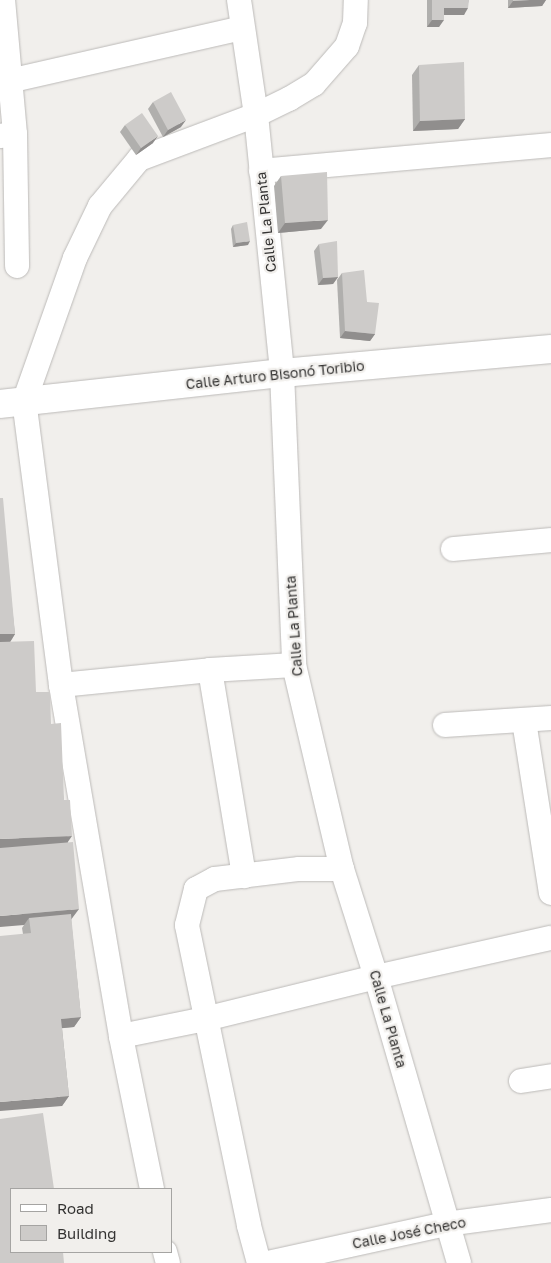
<!DOCTYPE html>
<meta charset="utf-8">
<style>
body{margin:0}
#map{position:relative;width:551px;height:1263px;overflow:hidden;background:#f1efec;font-family:"Golos Text",sans-serif}
div>[style]{position:absolute}
.roads{filter:drop-shadow(0 0 1px #bcbab8) drop-shadow(0 0 1px #bcbab8)}
.minor>*{height:24px;margin:-12px;padding:0 12px;transform-origin:12px;border-radius:12px;background:#fff}
.tertiary>*{height:28px;margin:-14px;padding:0 14px;transform-origin:14px;border-radius:14px;background:#fff}
.wall>*{inset:0;background:#b0afad}
.shaded-wall>*{inset:0;background:#908e8d}
.building>*{inset:0;background:#cdcbc9}
span{translate:-50% -50%;white-space:nowrap;text-align:center;line-height:1.15;-webkit-text-stroke:4.5px #f1efec;paint-order:stroke}
.street-label{font-size:14px;color:#343332}
.legend{position:absolute;left:10px;top:1188px;width:162px;height:65px;box-sizing:border-box;background:#f1efec;border:1px solid #a5a4a2;margin:0;padding:6px 9px;list-style:none;font-size:15px;color:#343332}
.legend li{display:flex;align-items:center;gap:10px;height:25px}
.legend b{width:25px;border:1px solid #a5a4a2}
</style>
<div id="map">
<div class="roads">
<div class="minor">
<div style="left:239px;top:0;width:116px;rotate:81.6deg"></div>
<div style="left:256px;top:115px;width:259px;rotate:84.2deg"></div>
<div style="left:282px;top:373px;width:292px;rotate:87.6deg"></div>
<div style="left:294px;top:665px;width:210px;rotate:76.8deg"></div>
<div style="left:342px;top:869px;width:113px;rotate:72.5deg"></div>
<div style="left:376px;top:977px;width:298px;rotate:73.8deg"></div>
<div style="left:9px;top:81px;width:239px;rotate:-12.8deg"></div>
<div style="left:15px;top:134px;width:132px;rotate:89.1deg"></div>
<div style="left:0;top:136px;width:15px;rotate:-8deg"></div>
<div style="left:15px;top:134px;width:135px;rotate:-95.1deg"></div>
<div style="left:261px;top:171px;width:291px;rotate:-5.1deg"></div>
<div style="left:453px;top:549px;width:98px;rotate:-5.2deg"></div>
<div style="left:210px;top:670px;width:209px;rotate:80.6deg"></div>
<div style="left:61px;top:685px;width:150px;rotate:-5.7deg"></div>
<div style="left:210px;top:670px;width:84px;rotate:-3.4deg"></div>
<div style="left:524px;top:721px;width:174px;rotate:81.1deg"></div>
<div style="left:445px;top:725px;width:106px;rotate:-3.8deg"></div>
<div style="left:121px;top:1036px;width:86px;rotate:-11.4deg"></div>
<div style="left:205px;top:1019px;width:176px;rotate:-13.8deg"></div>
<div style="left:376px;top:977px;width:179px;rotate:-12.6deg"></div>
<div style="left:521px;top:1081px;width:30px;rotate:-9deg"></div>
<div style="left:152px;top:1189px;width:156px;rotate:-101.5deg"></div>
<div style="left:121px;top:1036px;width:356px;rotate:-99.7deg"></div>
<div style="left:61px;top:685px;width:285px;rotate:-97.4deg"></div>
<div style="left:24px;top:402px;width:153px;rotate:-70.5deg"></div>
<div style="left:75px;top:258px;width:58px;rotate:-64.3deg"></div>
<div style="left:100px;top:206px;width:61px;rotate:-50.3deg"></div>
<div style="left:139px;top:159px;width:125px;rotate:-20.6deg"></div>
<div style="left:256px;top:115px;width:37px;rotate:-26deg"></div>
<div style="left:289px;top:99px;width:29px;rotate:-31deg"></div>
<div style="left:314px;top:84px;width:50px;rotate:-49deg"></div>
<div style="left:347px;top:46px;width:24px;rotate:-71deg"></div>
<div style="left:355px;top:23px;width:23px;rotate:-88deg"></div>
<div style="left:165px;top:1252px;width:11px;rotate:75deg"></div>
<div style="left:259px;top:1263px;width:39px;rotate:-105deg"></div>
<div style="left:249px;top:1225px;width:306px;rotate:-101.7deg"></div>
<div style="left:187px;top:925px;width:37px;rotate:-76deg"></div>
<div style="left:196px;top:889px;width:21px;rotate:-28deg"></div>
<div style="left:215px;top:879px;width:85px;rotate:-6.8deg"></div>
<div style="left:299px;top:869px;width:43px"></div>
<div style="left:268px;top:1263px;width:182px;rotate:-12.4deg"></div>
<div style="left:446px;top:1224px;width:106px;rotate:-7.6deg"></div>
</div>
<div class="tertiary">
<div style="left:0;top:404px;width:284px;rotate:-6.3deg"></div>
<div style="left:282px;top:373px;width:270px;rotate:-5.1deg"></div>
</div>
</div>
<div class="wall">
<div style="clip-path:polygon(427px 0,469px 0,464px 15px,444px 15px,439px 27px,427px 27px)"></div>
<div style="clip-path:polygon(508px 0,546px 0,542px 6px,508px 8px)"></div>
<div style="clip-path:polygon(419px 65px,465px 119px,458px 129px,413px 131px,412px 75px)"></div>
<div style="clip-path:polygon(153px 102px,181px 127px,163px 137px,148px 109px)"></div>
<div style="clip-path:polygon(125px 125px,153px 143px,136px 155px,120px 132px)"></div>
<div style="clip-path:polygon(281px 176px,321px 229px,278px 233px,274px 186px)"></div>
<div style="clip-path:polygon(233px 225px,248px 245px,233px 247px,231px 229px)"></div>
<div style="clip-path:polygon(319px 244px,338px 277px,333px 284px,318px 285px,314px 251px)"></div>
<div style="clip-path:polygon(342px 273px,367px 302px,375px 334px,370px 341px,340px 338px,337px 280px)"></div>
<div style="clip-path:polygon(0 498px,15px 634px,10px 642px,51px 724px,64px 800px,68px 842px,71px 919px,81px 1017px,74px 1027px,62px 1028px,69px 1096px,62px 1106px,23px 934px,22px 928px,24px 925px)"></div>
</div>
<div class="shaded-wall">
<div style="clip-path:polygon(530px 0,546px 0,542px 6px,508px 8px,513px 1px)"></div>
<div style="clip-path:polygon(444px 8px,468px 8px,464px 15px,439px 15px)"></div>
<div style="clip-path:polygon(432px 20px,444px 20px,439px 27px,427px 27px)"></div>
<div style="clip-path:polygon(465px 119px,458px 129px,413px 131px,420px 121px)"></div>
<div style="clip-path:polygon(186px 120px,181px 127px,163px 137px,168px 130px)"></div>
<div style="clip-path:polygon(158px 136px,153px 143px,136px 155px,141px 148px)"></div>
<div style="clip-path:polygon(328px 220px,321px 229px,278px 233px,285px 223px)"></div>
<div style="clip-path:polygon(250px 241px,248px 245px,233px 247px,236px 243px)"></div>
<div style="clip-path:polygon(338px 277px,333px 284px,318px 285px,323px 278px)"></div>
<div style="clip-path:polygon(345px 331px,375px 334px,370px 341px,340px 338px)"></div>
<div style="clip-path:polygon(0 634px,15px 634px,7px 647px,0 647px)"></div>
<div style="clip-path:polygon(72px 836px,65px 846px,0 849px,0 839px)"></div>
<div style="clip-path:polygon(79px 909px,70px 921px,29px 918px,24px 925px,0 927px,0 916px)"></div>
<div style="clip-path:polygon(81px 1017px,74px 1027px,54px 1029px,61px 1019px)"></div>
<div style="clip-path:polygon(69px 1096px,62px 1106px,0 1111px,0 1102px)"></div>
</div>
<div class="building">
<div style="clip-path:polygon(432px 0,469px 0,468px 8px,444px 8px,444px 20px,432px 20px)"></div>
<div style="clip-path:polygon(513px 0,530px 0,513px 1px)"></div>
<div style="clip-path:polygon(464px 62px,465px 119px,420px 121px,419px 65px)"></div>
<div style="clip-path:polygon(171px 92px,186px 120px,168px 130px,153px 102px)"></div>
<div style="clip-path:polygon(142px 113px,158px 136px,141px 148px,125px 125px)"></div>
<div style="clip-path:polygon(327px 172px,328px 220px,285px 223px,281px 176px)"></div>
<div style="clip-path:polygon(247px 222px,250px 241px,236px 243px,233px 225px)"></div>
<div style="clip-path:polygon(337px 241px,338px 277px,323px 278px,319px 244px)"></div>
<div style="clip-path:polygon(364px 270px,367px 302px,379px 303px,375px 334px,345px 331px,342px 273px)"></div>
<div style="clip-path:polygon(0 498px,3px 498px,15px 634px,0 634px)"></div>
<div style="clip-path:polygon(34px 641px,36px 692px,50px 692px,51px 724px,61px 723px,64px 800px,70px 800px,72px 836px,0 839px,0 642px)"></div>
<div style="clip-path:polygon(73px 842px,79px 909px,0 916px,0 848px)"></div>
<div style="clip-path:polygon(71px 914px,81px 1017px,61px 1019px,69px 1096px,0 1102px,0 936px,31px 933px,29px 918px)"></div>
<div style="clip-path:polygon(43px 1113px,54px 1189px,11px 1189px,11px 1252px,63px 1252px,64px 1263px,0 1263px,0 1119px)"></div>
</div>
<div class="street-label">
<span style="left:266px;top:222px;rotate:-96deg">Calle La Planta</span>
<span style="left:275px;top:375px;rotate:-6deg">Calle Arturo Bisonó Toribio</span>
<span style="left:294px;top:626px;rotate:-94deg">Calle La Planta</span>
<span style="left:388px;top:1019px;rotate:74deg">Calle La Planta</span>
<span style="left:409px;top:1233px;rotate:-11deg">Calle José Checo</span>
</div>
<ul class="legend">
<li><b style="height:6px;background:#fff"></b>Road</li>
<li><b style="height:14px;background:#cdcbc9"></b>Building</li>
</ul>
</div>
